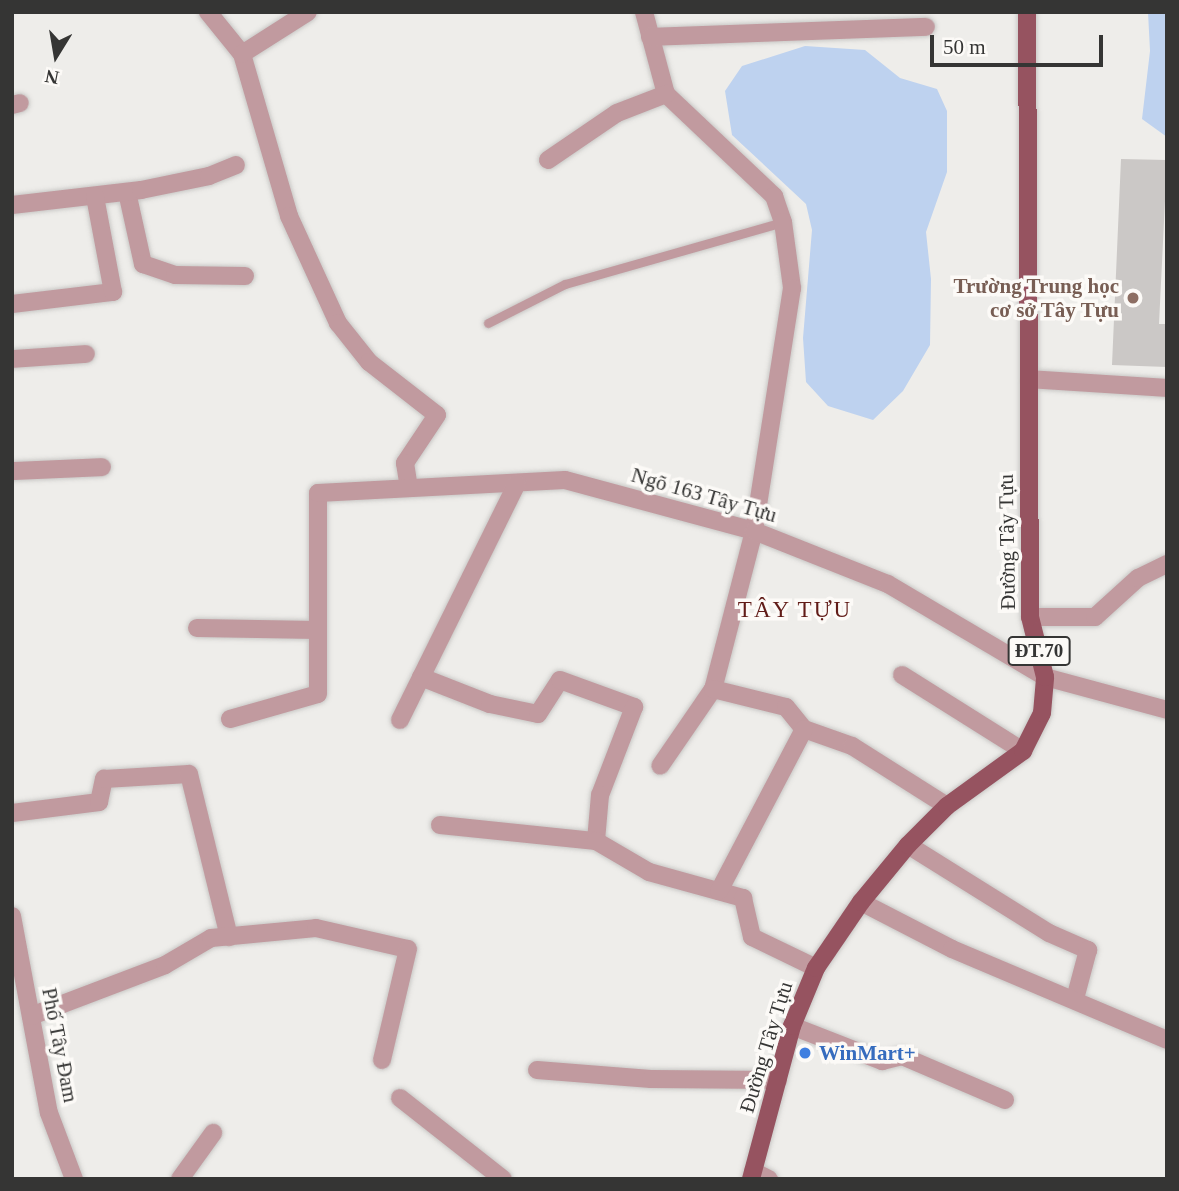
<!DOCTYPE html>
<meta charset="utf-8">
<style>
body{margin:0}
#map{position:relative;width:1179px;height:1191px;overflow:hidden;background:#eeedea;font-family:Georgia,serif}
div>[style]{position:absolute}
.water>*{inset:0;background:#bed2ef}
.building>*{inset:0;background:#cbc8c6}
.roads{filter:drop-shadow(0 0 2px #c9c8c6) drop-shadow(0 0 2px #c9c8c6)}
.service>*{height:9px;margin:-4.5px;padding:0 4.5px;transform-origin:4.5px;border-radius:4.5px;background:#c19a9f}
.minor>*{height:18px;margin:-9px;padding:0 9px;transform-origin:9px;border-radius:9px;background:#c19a9f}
.primary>*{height:18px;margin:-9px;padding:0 9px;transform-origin:9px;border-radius:9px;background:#965360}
.dots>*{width:19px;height:19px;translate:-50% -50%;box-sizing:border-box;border:4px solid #fcfaf7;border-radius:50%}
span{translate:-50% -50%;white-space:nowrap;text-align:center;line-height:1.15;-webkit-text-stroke:7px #fcfaf7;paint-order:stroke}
.shield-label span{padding:2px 5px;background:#fcfaf7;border:2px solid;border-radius:5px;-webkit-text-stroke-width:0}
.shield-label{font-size:19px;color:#353534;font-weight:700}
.education-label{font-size:21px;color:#785e54;font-weight:700}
.right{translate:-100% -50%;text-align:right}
.street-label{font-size:21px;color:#353534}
.shop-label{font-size:21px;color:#366cbe;font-weight:700}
.left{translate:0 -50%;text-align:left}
.neighbourhood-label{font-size:23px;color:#611c18;letter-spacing:2px}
.frame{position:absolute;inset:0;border:14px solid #353534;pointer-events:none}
.north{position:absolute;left:21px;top:21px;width:70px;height:70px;-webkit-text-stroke:5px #fcfaf7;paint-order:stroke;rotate:191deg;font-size:19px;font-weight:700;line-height:28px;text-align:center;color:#353534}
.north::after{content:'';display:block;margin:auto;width:24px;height:32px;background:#353534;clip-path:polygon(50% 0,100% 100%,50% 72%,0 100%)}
.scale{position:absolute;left:930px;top:35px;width:173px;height:32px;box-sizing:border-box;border:4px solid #353534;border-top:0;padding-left:9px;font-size:21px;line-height:24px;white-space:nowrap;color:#353534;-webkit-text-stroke:5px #fcfaf7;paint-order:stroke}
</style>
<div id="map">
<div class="water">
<div style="clip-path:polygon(1148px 12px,1167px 12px,1167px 137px,1142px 119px,1150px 51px)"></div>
<div style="clip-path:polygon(805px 46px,865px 50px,900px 78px,937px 89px,947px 111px,947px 172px,926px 232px,931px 279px,930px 345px,903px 391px,873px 420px,828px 406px,806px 382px,803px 338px,812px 230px,806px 204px,732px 135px,725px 91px,742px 66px)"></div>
</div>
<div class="building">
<div style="clip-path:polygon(1121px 159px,1167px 160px,1159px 324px,1167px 324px,1167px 367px,1112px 365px)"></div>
</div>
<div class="roads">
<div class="service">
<div style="left:488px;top:323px;width:86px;rotate:-26.9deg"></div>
<div style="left:565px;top:284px;width:227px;rotate:-15.9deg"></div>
</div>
<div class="minor">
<div style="left:208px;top:12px;width:54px;rotate:51deg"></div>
<div style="left:242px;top:54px;width:169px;rotate:73.8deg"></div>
<div style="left:289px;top:216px;width:118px;rotate:65.4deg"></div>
<div style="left:338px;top:323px;width:50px;rotate:51.5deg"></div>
<div style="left:369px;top:362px;width:86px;rotate:37.9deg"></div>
<div style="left:437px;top:415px;width:58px;rotate:123.7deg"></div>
<div style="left:405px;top:463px;width:25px;rotate:81deg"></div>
<div style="left:644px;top:12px;width:85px;rotate:75deg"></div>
<div style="left:666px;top:94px;width:149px;rotate:43.4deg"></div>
<div style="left:774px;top:196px;width:28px;rotate:71deg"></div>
<div style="left:783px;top:222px;width:67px;rotate:82.2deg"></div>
<div style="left:792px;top:288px;width:246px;rotate:98.9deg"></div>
<div style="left:754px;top:531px;width:163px;rotate:104.5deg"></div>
<div style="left:713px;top:689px;width:93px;rotate:124.5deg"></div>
<div style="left:650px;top:37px;width:276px;rotate:-2.1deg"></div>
<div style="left:242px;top:54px;width:78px;rotate:-32.5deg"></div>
<div style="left:12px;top:105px;width:8px;rotate:-14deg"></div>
<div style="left:548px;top:160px;width:83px;rotate:-34.3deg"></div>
<div style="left:617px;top:113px;width:53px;rotate:-21.2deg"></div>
<div style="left:127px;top:192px;width:74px;rotate:77.5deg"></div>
<div style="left:143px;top:264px;width:34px;rotate:19deg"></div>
<div style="left:175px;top:275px;width:70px;rotate:0.8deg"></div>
<div style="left:12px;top:205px;width:130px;rotate:-6.6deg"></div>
<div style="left:141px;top:190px;width:69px;rotate:-11.6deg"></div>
<div style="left:209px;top:176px;width:29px;rotate:-22deg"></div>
<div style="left:12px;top:304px;width:102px;rotate:-6.8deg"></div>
<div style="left:113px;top:292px;width:97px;rotate:-100.7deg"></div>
<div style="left:12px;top:359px;width:74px;rotate:-3.9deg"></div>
<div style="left:1029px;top:379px;width:138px;rotate:3.7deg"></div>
<div style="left:12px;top:471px;width:90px;rotate:-2.5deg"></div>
<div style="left:1030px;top:617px;width:65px"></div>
<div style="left:1095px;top:617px;width:58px;rotate:-42.2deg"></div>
<div style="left:1138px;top:578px;width:32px;rotate:-26deg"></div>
<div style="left:197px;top:628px;width:121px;rotate:0.9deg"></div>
<div style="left:902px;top:675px;width:143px;rotate:32.1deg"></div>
<div style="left:421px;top:677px;width:74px;rotate:21.4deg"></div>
<div style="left:490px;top:704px;width:49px;rotate:11.8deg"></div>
<div style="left:538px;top:714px;width:40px;rotate:-57.1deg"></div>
<div style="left:560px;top:680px;width:79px;rotate:20deg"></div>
<div style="left:634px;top:707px;width:94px;rotate:111.1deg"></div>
<div style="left:600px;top:795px;width:46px;rotate:95deg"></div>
<div style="left:713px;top:689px;width:75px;rotate:13.9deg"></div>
<div style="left:786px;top:707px;width:28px;rotate:51deg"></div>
<div style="left:804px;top:729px;width:51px;rotate:19.5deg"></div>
<div style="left:852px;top:746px;width:112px;rotate:32.3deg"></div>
<div style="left:230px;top:719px;width:91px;rotate:-15.9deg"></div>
<div style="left:318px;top:694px;width:201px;rotate:-90deg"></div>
<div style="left:318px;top:493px;width:247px;rotate:-3deg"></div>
<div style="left:565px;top:480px;width:196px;rotate:15.1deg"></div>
<div style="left:754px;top:531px;width:144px;rotate:21.6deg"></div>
<div style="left:888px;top:584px;width:182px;rotate:30.6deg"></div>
<div style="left:1045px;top:677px;width:126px;rotate:15.1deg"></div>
<div style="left:400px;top:720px;width:264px;rotate:-63.7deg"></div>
<div style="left:12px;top:813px;width:88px;rotate:-7.2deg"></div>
<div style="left:99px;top:802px;width:24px;rotate:-78deg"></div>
<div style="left:104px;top:779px;width:85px;rotate:-3.4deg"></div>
<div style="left:189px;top:774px;width:168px;rotate:76.2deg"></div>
<div style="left:440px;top:825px;width:157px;rotate:5.9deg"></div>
<div style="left:596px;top:841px;width:61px;rotate:30.3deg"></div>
<div style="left:649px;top:872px;width:98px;rotate:15.5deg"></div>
<div style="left:743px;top:898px;width:40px;rotate:77deg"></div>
<div style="left:752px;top:937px;width:71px;rotate:25.8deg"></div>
<div style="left:908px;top:845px;width:166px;rotate:32deg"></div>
<div style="left:1049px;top:933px;width:43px;rotate:23.6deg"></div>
<div style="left:1088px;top:950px;width:51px;rotate:104.9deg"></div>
<div style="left:719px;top:891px;width:183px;rotate:-62.3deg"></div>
<div style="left:861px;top:902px;width:102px;rotate:27.3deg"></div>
<div style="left:952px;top:949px;width:233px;rotate:22.9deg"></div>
<div style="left:12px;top:916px;width:200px;rotate:79.4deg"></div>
<div style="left:49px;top:1113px;width:71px;rotate:69.3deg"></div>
<div style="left:31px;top:1016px;width:143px;rotate:-20.8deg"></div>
<div style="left:165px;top:965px;width:53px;rotate:-30.4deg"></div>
<div style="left:211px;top:938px;width:105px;rotate:-5.4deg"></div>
<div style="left:316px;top:928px;width:94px;rotate:12.9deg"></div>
<div style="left:408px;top:949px;width:114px;rotate:103.2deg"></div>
<div style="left:792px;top:1026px;width:97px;rotate:21.3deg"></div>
<div style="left:882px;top:1061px;width:21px;rotate:-14deg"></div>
<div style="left:902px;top:1056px;width:112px;rotate:23.1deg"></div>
<div style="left:537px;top:1070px;width:114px;rotate:4.5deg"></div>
<div style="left:651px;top:1079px;width:127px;rotate:0.5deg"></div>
<div style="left:400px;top:1098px;width:131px;rotate:38.2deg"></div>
<div style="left:753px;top:1171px;width:18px;rotate:27deg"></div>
<div style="left:180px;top:1179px;width:57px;rotate:-54.3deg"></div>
</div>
<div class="primary">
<div style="left:751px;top:1179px;width:158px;rotate:-75deg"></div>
<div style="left:792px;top:1026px;width:63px;rotate:-67.5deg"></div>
<div style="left:816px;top:968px;width:80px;rotate:-55.7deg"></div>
<div style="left:861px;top:902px;width:74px;rotate:-50.5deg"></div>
<div style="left:908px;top:845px;width:55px;rotate:-45deg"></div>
<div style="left:947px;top:806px;width:94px;rotate:-35.9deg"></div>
<div style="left:1023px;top:751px;width:42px;rotate:-63.4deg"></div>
<div style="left:1042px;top:713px;width:36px;rotate:-85deg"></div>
<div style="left:1045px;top:677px;width:62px;rotate:-104deg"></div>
<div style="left:1030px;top:617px;width:605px;rotate:-90.28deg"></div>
</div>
</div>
<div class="dots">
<div style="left:1133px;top:298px;background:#8d6e63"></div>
<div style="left:805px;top:1053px;background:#3f7fe0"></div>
</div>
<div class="shield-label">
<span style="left:1039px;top:651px">ĐT.70</span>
</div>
<div class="education-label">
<span class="right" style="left:1119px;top:298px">Trường Trung học<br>cơ sở Tây Tựu</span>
</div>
<div class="street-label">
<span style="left:704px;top:495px;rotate:16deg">Ngõ 163 Tây Tựu</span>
<span style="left:1007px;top:542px;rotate:-91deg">Đường Tây Tựu</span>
<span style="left:60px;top:1045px;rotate:79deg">Phố Tây Đam</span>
<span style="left:766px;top:1047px;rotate:-73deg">Đường Tây Tựu</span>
</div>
<div class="shop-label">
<span class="left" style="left:819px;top:1053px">WinMart+</span>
</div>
<div class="neighbourhood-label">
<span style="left:795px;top:610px">TÂY TỰU</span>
</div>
<div class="frame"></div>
<div class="north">N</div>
<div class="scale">50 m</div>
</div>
